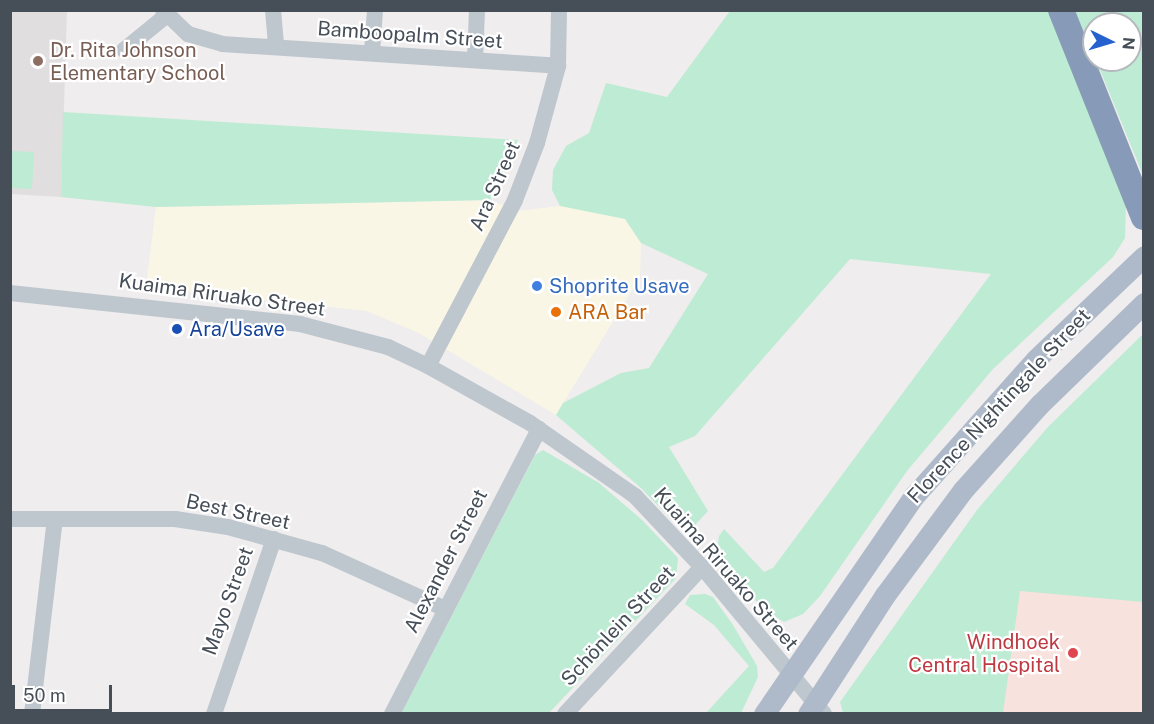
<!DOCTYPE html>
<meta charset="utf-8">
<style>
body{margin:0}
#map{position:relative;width:1154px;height:724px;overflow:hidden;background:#efeded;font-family:"Public Sans",sans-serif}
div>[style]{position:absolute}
.commercial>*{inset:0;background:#faf6e6}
.education>*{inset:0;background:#e0dede}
.medical>*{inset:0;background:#f8e2dd}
.green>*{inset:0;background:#bdebd3}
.minor>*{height:16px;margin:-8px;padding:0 8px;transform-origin:8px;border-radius:8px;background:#bec6ce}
.major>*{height:21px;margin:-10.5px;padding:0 10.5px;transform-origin:10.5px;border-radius:10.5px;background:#aebaca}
.highway>*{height:26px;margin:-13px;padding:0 13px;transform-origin:13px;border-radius:13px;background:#879bb8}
.dots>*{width:16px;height:16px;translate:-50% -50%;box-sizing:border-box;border:3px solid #fff;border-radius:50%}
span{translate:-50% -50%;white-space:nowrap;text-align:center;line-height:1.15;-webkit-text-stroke:4.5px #fff;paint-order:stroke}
.street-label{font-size:20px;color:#464e58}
.education-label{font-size:20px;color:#785e54}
.left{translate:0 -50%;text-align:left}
.shop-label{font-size:20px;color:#366cbe}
.food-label{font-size:20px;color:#c56008}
.transit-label{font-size:20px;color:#164399}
.health-label{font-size:20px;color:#be3a42}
.right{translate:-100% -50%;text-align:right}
.frame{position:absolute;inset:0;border:12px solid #464e58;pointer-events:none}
.north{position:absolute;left:1082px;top:12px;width:60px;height:60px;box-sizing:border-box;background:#fff;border:2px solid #b5b8bc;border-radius:50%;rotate:95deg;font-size:16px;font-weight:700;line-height:24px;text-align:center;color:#464e58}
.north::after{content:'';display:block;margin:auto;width:21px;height:27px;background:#2661d0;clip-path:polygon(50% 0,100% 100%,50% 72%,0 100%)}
.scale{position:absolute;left:12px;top:685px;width:100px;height:27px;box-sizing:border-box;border:3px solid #464e58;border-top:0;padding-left:8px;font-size:18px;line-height:21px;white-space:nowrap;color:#464e58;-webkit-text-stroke:4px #fff;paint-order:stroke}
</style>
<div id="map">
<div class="commercial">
<div style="clip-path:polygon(490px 200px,517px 211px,560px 206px,615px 214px,625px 219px,641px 243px,640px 277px,556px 415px,419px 333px,367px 311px,146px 287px,156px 207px)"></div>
</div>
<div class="education">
<div style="clip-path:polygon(10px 11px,67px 11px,61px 197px,11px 194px)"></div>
</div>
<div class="medical">
<div style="clip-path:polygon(1013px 582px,1143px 592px,1143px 713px,994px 714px)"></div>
</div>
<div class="green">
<div style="clip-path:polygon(1051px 10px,1126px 201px,1125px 238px,1113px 257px,993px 369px,907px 471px,820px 596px,803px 614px,784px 622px,769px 613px,725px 572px,717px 552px,719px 536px,724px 529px,764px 572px,773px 568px,991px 274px,850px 259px,695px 436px,669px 447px,708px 511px,695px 525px,684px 526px,677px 525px,641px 488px,556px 415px,563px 403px,621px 373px,649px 368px,708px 274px,641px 243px,625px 219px,560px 206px,552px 190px,553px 170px,566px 146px,589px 133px,606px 83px,667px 97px,730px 11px)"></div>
<div style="clip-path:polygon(1075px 11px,1143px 11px,1143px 175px,1096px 60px,1130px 60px,1130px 24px,1094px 24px,1094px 56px)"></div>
<div style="clip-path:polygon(63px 112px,518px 140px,490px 200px,156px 207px,61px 197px)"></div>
<div style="clip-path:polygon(11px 151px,34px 152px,32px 189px,11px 188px)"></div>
<div style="clip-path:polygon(1143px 334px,1143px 602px,1020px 591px,1003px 713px,843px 713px,840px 702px,977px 510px,1047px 428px)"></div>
<div style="clip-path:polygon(543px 450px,599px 483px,642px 520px,678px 558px,676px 578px,549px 713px,401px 714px,535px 455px)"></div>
<div style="clip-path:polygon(705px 594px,713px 597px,733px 625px,757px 666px,758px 677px,741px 713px,706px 713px,749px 666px,714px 625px,685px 604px,690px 595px)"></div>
</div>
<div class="minor">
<div style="left:163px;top:10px;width:35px;rotate:44deg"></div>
<div style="left:188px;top:34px;width:35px;rotate:16deg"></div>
<div style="left:222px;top:44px;width:337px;rotate:3.7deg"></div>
<div style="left:273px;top:10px;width:37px;rotate:85deg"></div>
<div style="left:124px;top:50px;width:55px;rotate:-39.1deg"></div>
<div style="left:372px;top:52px;width:42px;rotate:-85.9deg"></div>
<div style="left:475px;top:60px;width:50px;rotate:-87.7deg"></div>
<div style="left:10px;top:293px;width:292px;rotate:6.1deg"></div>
<div style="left:300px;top:324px;width:91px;rotate:14.6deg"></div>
<div style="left:388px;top:347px;width:44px;rotate:25.4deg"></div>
<div style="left:428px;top:366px;width:117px;rotate:29.2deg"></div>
<div style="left:530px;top:423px;width:128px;rotate:34.8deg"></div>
<div style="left:635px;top:496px;width:98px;rotate:46.7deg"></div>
<div style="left:702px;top:567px;width:191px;rotate:50.3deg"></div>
<div style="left:428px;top:366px;width:187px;rotate:-62.3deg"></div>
<div style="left:515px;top:200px;width:61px;rotate:-68.9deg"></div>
<div style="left:537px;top:143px;width:80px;rotate:-74.7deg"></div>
<div style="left:558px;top:66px;width:56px;rotate:-89deg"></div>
<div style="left:10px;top:519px;width:165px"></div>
<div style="left:175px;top:519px;width:54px;rotate:8.6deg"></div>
<div style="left:228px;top:527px;width:98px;rotate:15.5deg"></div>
<div style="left:322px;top:553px;width:133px;rotate:24.4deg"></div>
<div style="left:32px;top:714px;width:196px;rotate:-83.3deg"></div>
<div style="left:214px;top:714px;width:185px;rotate:-71.1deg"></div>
<div style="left:392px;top:714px;width:321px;rotate:-62.7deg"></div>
<div style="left:565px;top:714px;width:201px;rotate:-47deg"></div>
</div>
<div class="major">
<div style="left:764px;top:714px;width:265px;rotate:-55.5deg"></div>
<div style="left:914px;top:496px;width:183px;rotate:-48.3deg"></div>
<div style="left:1036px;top:359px;width:149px;rotate:-43.6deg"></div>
<div style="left:808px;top:714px;width:142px;rotate:-57.1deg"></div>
<div style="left:885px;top:595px;width:131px;rotate:-53.4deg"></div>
<div style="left:963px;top:490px;width:115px;rotate:-48.2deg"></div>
<div style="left:1040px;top:404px;width:145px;rotate:-44.2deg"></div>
</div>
<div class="highway">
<div style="left:1061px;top:10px;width:223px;rotate:68.2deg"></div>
</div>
<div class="dots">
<div style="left:38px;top:61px;background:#8d6e63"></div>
<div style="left:537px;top:286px;background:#3f7fe0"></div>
<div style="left:556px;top:312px;background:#e8710a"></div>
<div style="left:177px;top:329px;background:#1a4fb4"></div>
<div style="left:1073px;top:653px;background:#e0444e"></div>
</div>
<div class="street-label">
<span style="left:410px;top:35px;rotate:4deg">Bamboopalm Street</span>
<span style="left:495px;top:186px;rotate:-66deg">Ara Street</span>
<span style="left:222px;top:295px;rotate:8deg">Kuaima Riruako Street</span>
<span style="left:999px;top:406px;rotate:-47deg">Florence Nightingale Street</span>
<span style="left:238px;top:512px;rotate:12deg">Best Street</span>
<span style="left:446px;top:561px;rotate:-63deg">Alexander Street</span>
<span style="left:726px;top:569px;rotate:49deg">Kuaima Riruako Street</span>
<span style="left:228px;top:601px;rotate:-70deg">Mayo Street</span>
<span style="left:618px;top:626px;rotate:-47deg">Schönlein Street</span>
</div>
<div class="education-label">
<span class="left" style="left:50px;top:62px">Dr. Rita Johnson<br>Elementary School</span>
</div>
<div class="shop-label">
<span class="left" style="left:549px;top:286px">Shoprite Usave</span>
</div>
<div class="food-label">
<span class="left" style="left:568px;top:312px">ARA Bar</span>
</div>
<div class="transit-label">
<span class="left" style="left:189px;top:329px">Ara/Usave</span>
</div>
<div class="health-label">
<span class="right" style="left:1060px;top:654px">Windhoek<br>Central Hospital</span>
</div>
<div class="frame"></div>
<div class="north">N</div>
<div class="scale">50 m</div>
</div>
